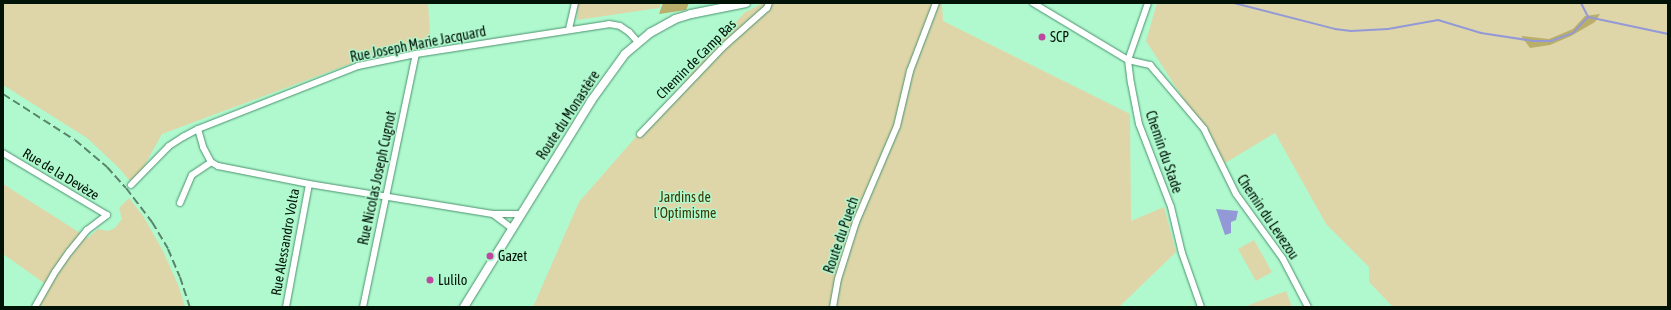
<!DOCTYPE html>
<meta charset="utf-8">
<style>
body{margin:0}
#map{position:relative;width:1671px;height:310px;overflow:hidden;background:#b0f9cf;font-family:"Asap Condensed",sans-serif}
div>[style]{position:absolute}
.green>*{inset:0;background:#ded6a9}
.forest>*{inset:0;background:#baae6b}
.water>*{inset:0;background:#9399d6}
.stream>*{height:2px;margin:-1px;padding:0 1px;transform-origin:1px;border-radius:1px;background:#9399d6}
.roads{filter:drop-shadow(0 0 1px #4b926d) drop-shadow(0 0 1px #4b926d)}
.street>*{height:6px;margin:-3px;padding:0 3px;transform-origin:3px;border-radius:3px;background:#fff}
.secondary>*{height:8px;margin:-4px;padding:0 4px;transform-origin:4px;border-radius:4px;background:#fff}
.rail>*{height:2px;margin-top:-1px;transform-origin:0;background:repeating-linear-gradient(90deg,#578569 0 8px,transparent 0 12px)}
.dots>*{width:11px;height:11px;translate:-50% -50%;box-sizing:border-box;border:2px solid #b0f9cf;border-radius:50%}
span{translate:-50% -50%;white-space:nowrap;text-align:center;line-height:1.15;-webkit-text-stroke:3px #b0f9cf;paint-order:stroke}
.poi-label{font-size:14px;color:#001306}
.left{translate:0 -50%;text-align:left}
.street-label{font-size:14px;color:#001306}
.park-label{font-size:14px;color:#413800}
.frame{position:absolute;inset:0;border:4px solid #001306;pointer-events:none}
</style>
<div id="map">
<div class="green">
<div style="clip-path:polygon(3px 3px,428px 3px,431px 46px,355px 62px,162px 134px,142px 170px,130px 181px,119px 168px,87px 138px,3px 85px)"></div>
<div style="clip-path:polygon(577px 3px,661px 3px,659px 8px,577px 20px)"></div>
<div style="clip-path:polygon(763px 3px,942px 3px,943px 21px,1130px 114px,1131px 221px,1164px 207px,1176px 252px,1119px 307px,533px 307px,579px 202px,744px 13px)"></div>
<div style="clip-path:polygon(1157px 3px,1668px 3px,1668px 307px,1393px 307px,1369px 282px,1369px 267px,1326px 224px,1275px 133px,1225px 163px,1146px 41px)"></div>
<div style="clip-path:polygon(3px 184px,88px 238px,98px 229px,108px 231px,115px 228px,122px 219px,119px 208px,129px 198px,143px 216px,163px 251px,179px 287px,185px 307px,34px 307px,44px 283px,3px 254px)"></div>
<div style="clip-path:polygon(1254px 240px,1272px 272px,1256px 281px,1238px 249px)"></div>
<div style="clip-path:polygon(1286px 291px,1292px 307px,1244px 307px)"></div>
</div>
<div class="forest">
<div style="clip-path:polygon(663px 3px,689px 3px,686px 10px,659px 14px)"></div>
<div style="clip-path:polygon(1600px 14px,1595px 22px,1571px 36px,1550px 45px,1530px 48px,1521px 36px,1549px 39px,1573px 29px,1585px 16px)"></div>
</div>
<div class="water">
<div style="clip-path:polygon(1216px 209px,1238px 211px,1236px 220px,1231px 222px,1231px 233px,1225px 235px)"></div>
</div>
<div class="stream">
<div style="left:1234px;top:3px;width:104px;rotate:14.4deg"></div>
<div style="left:1335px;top:29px;width:16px;rotate:7deg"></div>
<div style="left:1351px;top:31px;width:37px;rotate:-3deg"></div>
<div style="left:1388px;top:29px;width:51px;rotate:-10.2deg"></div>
<div style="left:1438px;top:20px;width:45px;rotate:16.8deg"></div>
<div style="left:1481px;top:33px;width:53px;rotate:8.7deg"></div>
<div style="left:1533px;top:41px;width:18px"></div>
<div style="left:1551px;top:41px;width:23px;rotate:-20deg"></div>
<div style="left:1573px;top:33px;width:22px;rotate:-47deg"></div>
<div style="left:1581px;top:3px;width:16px;rotate:63deg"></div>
<div style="left:1588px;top:17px;width:82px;rotate:12deg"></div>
</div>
<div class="roads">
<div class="street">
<div style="left:1033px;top:3px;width:111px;rotate:31deg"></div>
<div style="left:1128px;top:60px;width:23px;rotate:13deg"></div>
<div style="left:1150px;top:65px;width:84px;rotate:49.8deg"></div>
<div style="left:1204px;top:129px;width:72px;rotate:63.8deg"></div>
<div style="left:1236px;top:194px;width:80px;rotate:54.1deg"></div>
<div style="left:1283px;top:259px;width:54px;rotate:62.5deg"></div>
<div style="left:1148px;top:3px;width:60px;rotate:109.3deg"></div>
<div style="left:1128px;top:60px;width:23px;rotate:83deg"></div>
<div style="left:1131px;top:83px;width:42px;rotate:79deg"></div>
<div style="left:1139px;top:124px;width:89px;rotate:68.9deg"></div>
<div style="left:1171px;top:207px;width:47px;rotate:76.6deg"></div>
<div style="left:1182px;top:253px;width:57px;rotate:70.6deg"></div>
<div style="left:569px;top:29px;width:27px;rotate:-77deg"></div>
<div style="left:198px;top:129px;width:19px;rotate:74deg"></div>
<div style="left:203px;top:147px;width:17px;rotate:62deg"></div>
<div style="left:211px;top:162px;width:8px;rotate:30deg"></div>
<div style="left:218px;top:166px;width:93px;rotate:11.2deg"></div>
<div style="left:309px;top:184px;width:186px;rotate:9.3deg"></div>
<div style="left:493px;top:214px;width:29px"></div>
<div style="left:640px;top:134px;width:120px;rotate:-46.3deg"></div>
<div style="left:723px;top:47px;width:59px;rotate:-41.6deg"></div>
<div style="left:767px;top:8px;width:5px;rotate:-68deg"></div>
<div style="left:3px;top:153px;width:121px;rotate:30.8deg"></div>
<div style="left:107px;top:215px;width:25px;rotate:143deg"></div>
<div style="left:87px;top:230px;width:28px;rotate:129deg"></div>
<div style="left:69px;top:252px;width:24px;rotate:125deg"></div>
<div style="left:55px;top:272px;width:40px;rotate:119.7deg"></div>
<div style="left:131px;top:185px;width:54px;rotate:-45.7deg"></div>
<div style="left:169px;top:146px;width:17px;rotate:-33deg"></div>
<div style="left:183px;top:137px;width:17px;rotate:-28deg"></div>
<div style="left:198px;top:129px;width:172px;rotate:-21.5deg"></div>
<div style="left:358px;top:66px;width:59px;rotate:-11.7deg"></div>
<div style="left:416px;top:54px;width:195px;rotate:-8.8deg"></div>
<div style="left:609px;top:24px;width:11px;rotate:10deg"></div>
<div style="left:620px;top:26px;width:11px;rotate:34deg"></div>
<div style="left:629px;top:32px;width:13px;rotate:48deg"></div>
<div style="left:180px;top:203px;width:30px;rotate:-67deg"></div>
<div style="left:192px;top:175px;width:23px;rotate:-34deg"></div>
<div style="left:493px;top:214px;width:25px;rotate:37deg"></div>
<div style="left:286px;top:307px;width:125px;rotate:-79.4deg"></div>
<div style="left:363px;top:307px;width:258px;rotate:-78.2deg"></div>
<div style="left:833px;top:307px;width:28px;rotate:-80deg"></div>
<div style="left:838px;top:279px;width:60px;rotate:-72.5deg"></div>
<div style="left:856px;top:222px;width:104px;rotate:-66.9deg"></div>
<div style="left:897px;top:126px;width:57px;rotate:-76.7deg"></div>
<div style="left:910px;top:71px;width:73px;rotate:-69.1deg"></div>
</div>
<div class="secondary">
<div style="left:464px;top:307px;width:242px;rotate:-58.3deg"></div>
<div style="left:591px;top:101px;width:58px;rotate:-54.1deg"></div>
<div style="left:625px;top:54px;width:33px;rotate:-40deg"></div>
<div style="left:650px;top:33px;width:29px;rotate:-29deg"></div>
<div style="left:675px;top:19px;width:17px;rotate:-17deg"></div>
<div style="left:691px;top:14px;width:56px;rotate:-11.3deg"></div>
</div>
</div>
<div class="rail">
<div style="left:3px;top:94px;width:85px;rotate:32.6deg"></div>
<div style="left:75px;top:140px;width:42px;rotate:40.2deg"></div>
<div style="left:107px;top:167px;width:28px;rotate:48deg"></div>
<div style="left:126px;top:188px;width:43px;rotate:52.6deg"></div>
<div style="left:152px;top:222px;width:31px;rotate:59deg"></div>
<div style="left:168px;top:249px;width:30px;rotate:67deg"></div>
<div style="left:180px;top:277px;width:32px;rotate:72deg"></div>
</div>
<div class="dots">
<div style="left:1042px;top:37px;background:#bd489f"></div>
<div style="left:490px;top:256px;background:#bd489f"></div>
<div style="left:430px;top:280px;background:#bd489f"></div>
</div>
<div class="poi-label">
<span class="left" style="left:1050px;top:37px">SCP</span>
<span class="left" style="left:498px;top:256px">Gazet</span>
<span class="left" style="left:438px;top:280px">Lulilo</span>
</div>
<div class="street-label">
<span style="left:418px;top:44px;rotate:-11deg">Rue Joseph Marie Jacquard</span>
<span style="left:696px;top:59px;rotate:-45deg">Chemin de Camp Bas</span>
<span style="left:568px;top:115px;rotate:-57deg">Route du Monastère</span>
<span style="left:1164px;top:152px;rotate:71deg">Chemin du Stade</span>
<span style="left:61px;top:174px;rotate:31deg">Rue de la Devèze</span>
<span style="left:377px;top:178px;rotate:-78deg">Rue Nicolas Joseph Cugnot</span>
<span style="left:1268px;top:217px;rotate:56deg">Chemin du Levezou</span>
<span style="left:841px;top:235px;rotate:-71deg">Route du Puech</span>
<span style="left:285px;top:242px;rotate:-80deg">Rue Alessandro Volta</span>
</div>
<div class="park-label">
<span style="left:685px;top:205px">Jardins de<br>l’Optimisme</span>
</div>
<div class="frame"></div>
</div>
